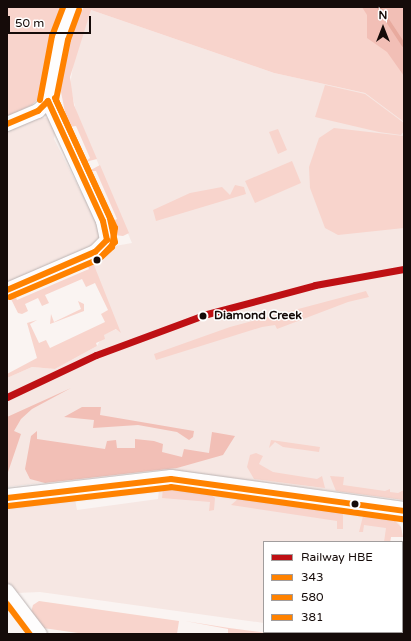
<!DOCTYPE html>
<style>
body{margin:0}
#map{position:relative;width:411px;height:641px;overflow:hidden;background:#faf4f2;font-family:"Varela Round",sans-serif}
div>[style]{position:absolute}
.built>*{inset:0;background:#f6e7e3}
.green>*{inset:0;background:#f8d4cc}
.forest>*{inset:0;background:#f2bfb6}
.stream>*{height:3.5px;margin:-1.75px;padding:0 1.75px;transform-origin:1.75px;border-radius:1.75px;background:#e8aa9e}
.roads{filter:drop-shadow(0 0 1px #bbb3b2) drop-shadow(0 0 1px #bbb3b2)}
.minor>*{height:14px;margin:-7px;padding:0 7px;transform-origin:7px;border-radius:7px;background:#fefdfd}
.major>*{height:18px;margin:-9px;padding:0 9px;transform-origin:9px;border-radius:9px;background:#fefdfd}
.bus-1>*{height:6px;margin:-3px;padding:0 3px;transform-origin:3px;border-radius:3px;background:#ff8200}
.bus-2>*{height:6px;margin:-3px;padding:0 3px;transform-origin:3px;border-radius:3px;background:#ff8200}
.bus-3>*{height:6px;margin:-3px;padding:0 3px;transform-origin:3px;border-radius:3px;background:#ff8200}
.rail-1>*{height:7px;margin:-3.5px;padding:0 3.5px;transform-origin:3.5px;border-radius:3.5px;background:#be1014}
.dots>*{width:11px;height:11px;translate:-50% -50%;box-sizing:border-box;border:2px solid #fff;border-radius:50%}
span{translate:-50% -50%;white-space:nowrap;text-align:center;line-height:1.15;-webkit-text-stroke:3px #fff;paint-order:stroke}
.stop-label{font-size:12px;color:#150b09;font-weight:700}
.left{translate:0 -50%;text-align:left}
.frame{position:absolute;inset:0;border:8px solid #150b09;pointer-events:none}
.legend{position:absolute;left:263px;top:541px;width:140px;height:92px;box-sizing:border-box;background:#fff;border:1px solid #a19d9d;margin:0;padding:5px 7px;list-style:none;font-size:12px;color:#150b09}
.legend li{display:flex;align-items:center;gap:8px;height:20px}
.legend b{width:20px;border:1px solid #a19d9d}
.north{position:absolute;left:363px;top:8px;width:40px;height:40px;-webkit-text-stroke:3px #fff;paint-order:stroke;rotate:0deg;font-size:11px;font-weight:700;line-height:16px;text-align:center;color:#150b09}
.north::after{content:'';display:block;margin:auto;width:14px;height:18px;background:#150b09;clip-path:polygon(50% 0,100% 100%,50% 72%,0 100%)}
.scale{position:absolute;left:8px;top:16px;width:83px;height:18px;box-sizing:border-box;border:2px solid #150b09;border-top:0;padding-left:5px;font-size:12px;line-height:14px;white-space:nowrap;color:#150b09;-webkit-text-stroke:3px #fff;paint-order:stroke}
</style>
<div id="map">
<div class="built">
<div style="clip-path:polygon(91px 10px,274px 73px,365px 93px,404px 122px,404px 500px,161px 469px,7px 487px,7px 378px,32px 367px,55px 369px,97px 346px,103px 335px,117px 329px,92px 260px,112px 251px,115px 246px,132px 243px,76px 111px,70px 85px,75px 54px)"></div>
<div style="clip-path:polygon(39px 117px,48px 118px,56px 128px,54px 139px,98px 225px,100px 237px,93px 245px,7px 284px,7px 130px)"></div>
<div style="clip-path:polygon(170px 488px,393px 519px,400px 524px,403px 537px,391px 537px,390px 542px,264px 542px,264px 623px,40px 592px,17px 593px,7px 582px,7px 508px,75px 499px,77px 510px,158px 499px,159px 489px)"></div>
</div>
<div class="green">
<div style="clip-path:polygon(7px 7px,65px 7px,42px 94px,32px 105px,7px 117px)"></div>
<div style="clip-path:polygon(84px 7px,404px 7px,404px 122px,365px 93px,274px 73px,91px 10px,70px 77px,74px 105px,97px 159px,85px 162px,90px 158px,76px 126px,68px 127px,59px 82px,68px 42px,64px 41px)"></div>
<div style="clip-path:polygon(325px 85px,365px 94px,404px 123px,404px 131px,401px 135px,379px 132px,315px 117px)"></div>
<div style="clip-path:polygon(334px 128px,404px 136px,404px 228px,338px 235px,325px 228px,310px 188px,309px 167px,319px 138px)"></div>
<div style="clip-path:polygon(278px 129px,287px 150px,278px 154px,269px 132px)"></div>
<div style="clip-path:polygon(292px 161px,301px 183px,255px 203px,245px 181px)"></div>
<div style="clip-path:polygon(100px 165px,129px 233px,123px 236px,114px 235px,109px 223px,117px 219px,96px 171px,89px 171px)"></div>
<div style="clip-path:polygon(235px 185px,244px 187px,246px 194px,156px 221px,153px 210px,190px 193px,222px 187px,230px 195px)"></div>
<div style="clip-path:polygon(92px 260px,121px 333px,116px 329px,104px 335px,105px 339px,96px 343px,97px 346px,55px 369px,32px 367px,7px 378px,7px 374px,37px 358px,27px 323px,37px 320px,30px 324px,39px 343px,46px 340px,50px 348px,105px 322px,101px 314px,108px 310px,95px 283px,86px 287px,82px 279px,45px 295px,49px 303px,42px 306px,38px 298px,25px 304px,28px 311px,22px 314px,18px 313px,11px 299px,14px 293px,17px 300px,89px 269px,86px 262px)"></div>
<div style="clip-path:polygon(366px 291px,369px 297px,348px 302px,277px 329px,275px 325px,262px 327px,156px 360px,154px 354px,230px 327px)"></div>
<div style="clip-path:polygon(78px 301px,84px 304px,84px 311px,50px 324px,51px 314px,54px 322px,81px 309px)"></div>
<div style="clip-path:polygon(271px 440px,320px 447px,319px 452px,283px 447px,275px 442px,269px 448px)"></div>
<div style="clip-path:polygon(256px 453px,263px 456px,259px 464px,273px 472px,317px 479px,322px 476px,325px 488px,254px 479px,247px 467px,250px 455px)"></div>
<div style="clip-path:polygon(330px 476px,344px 477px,343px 485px,385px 491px,390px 489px,390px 492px,398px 493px,404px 490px,404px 500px,336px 491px)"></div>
<div style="clip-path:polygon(163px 488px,210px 494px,215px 498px,214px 510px,209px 511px,210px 502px,162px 498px)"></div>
<div style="clip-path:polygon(239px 498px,343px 513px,343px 529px,337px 529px,337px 521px,231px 505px)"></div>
<div style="clip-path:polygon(363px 516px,394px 520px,401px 527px,403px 537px,391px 537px,390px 542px,384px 542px,386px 528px,364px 525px,363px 532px,359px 532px)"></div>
<div style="clip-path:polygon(39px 601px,179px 621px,177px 634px,85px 634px,43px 628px,31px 612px,33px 605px)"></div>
<div style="clip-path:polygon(185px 621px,229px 628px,275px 634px,228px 634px,228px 629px)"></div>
</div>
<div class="forest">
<div style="clip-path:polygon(362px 7px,404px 7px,404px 76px,387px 52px,367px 38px,367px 15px)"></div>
<div style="clip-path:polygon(71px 388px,32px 409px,21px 419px,14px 431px,21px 434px,7px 475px,7px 417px)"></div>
<div style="clip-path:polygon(82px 407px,101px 407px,100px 415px,194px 431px,193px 437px,189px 440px,177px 432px,138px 425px,93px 428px,94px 420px,64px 417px)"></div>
<div style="clip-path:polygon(37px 431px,37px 439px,105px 449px,107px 441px,116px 440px,117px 448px,135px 448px,135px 439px,154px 441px,163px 444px,162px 452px,182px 457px,184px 449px,209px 453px,212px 432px,235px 436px,223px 455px,177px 468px,45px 483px,30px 479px,25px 469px,31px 436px)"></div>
</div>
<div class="stream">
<div style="left:379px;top:7px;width:45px;rotate:56.7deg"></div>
</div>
<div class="roads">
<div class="minor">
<div style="left:7px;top:124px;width:34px;rotate:-23deg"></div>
<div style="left:38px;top:111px;width:14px;rotate:-45deg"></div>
<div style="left:48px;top:101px;width:64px;rotate:-79.2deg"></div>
<div style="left:60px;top:38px;width:33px;rotate:-69deg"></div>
<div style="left:7px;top:290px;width:96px;rotate:-23.4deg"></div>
<div style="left:95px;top:252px;width:17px;rotate:-45deg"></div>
<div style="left:107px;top:240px;width:19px;rotate:-102deg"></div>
<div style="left:103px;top:221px;width:132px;rotate:-114.6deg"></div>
<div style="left:402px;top:570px;width:14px;rotate:-82deg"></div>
<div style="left:7px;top:591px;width:54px;rotate:52.5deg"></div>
<div style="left:392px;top:634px;width:2px;rotate:-63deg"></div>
</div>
<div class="major">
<div style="left:7px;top:498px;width:165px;rotate:-6.6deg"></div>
<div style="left:171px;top:479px;width:235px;rotate:7.8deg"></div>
</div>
</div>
<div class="bus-1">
<div style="left:7px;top:124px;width:34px;rotate:-23deg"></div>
<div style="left:38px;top:111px;width:14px;rotate:-45deg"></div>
<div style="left:7px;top:290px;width:96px;rotate:-23.4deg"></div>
<div style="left:95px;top:252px;width:17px;rotate:-45deg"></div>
<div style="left:107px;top:240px;width:19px;rotate:-102deg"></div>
<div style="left:103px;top:221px;width:132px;rotate:-114.6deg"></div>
<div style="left:7px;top:498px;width:165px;rotate:-6.6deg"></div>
<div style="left:171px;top:479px;width:235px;rotate:7.8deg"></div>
</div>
<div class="bus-2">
<div style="left:10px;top:297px;width:97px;rotate:-23.1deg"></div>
<div style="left:99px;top:259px;width:23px;rotate:-47deg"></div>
<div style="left:115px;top:242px;width:25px;rotate:-102deg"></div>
<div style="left:110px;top:218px;width:130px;rotate:-114.6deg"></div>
<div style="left:56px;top:100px;width:61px;rotate:-78.7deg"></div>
<div style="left:68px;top:40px;width:32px;rotate:-70deg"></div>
<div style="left:8px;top:506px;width:164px;rotate:-6.6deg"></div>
<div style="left:171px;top:487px;width:234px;rotate:7.9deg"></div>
<div style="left:7px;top:604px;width:38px;rotate:53deg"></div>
</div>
<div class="bus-3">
<div style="left:55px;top:98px;width:143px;rotate:65.2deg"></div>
<div style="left:115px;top:228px;width:19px;rotate:99deg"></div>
<div style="left:112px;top:247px;width:16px;rotate:137deg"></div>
<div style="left:40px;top:100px;width:65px;rotate:-79.4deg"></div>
<div style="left:52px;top:36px;width:31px;rotate:-69deg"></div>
</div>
<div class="rail-1">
<div style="left:7px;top:397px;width:98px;rotate:-25.3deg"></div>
<div style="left:96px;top:355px;width:118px;rotate:-20.3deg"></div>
<div style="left:207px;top:314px;width:112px;rotate:-15deg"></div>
<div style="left:315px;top:285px;width:90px;rotate:-10.2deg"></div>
</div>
<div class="dots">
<div style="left:97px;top:260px;background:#150b09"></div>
<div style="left:203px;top:316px;background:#150b09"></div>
<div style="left:355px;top:504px;background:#150b09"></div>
</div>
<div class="stop-label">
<span class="left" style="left:214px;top:316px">Diamond Creek</span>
</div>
<div class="frame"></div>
<ul class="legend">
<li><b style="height:5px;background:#be1014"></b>Railway HBE</li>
<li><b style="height:5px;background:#ff8200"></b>343</li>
<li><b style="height:5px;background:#ff8200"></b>580</li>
<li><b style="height:5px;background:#ff8200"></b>381</li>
</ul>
<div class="north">N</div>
<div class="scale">50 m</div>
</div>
